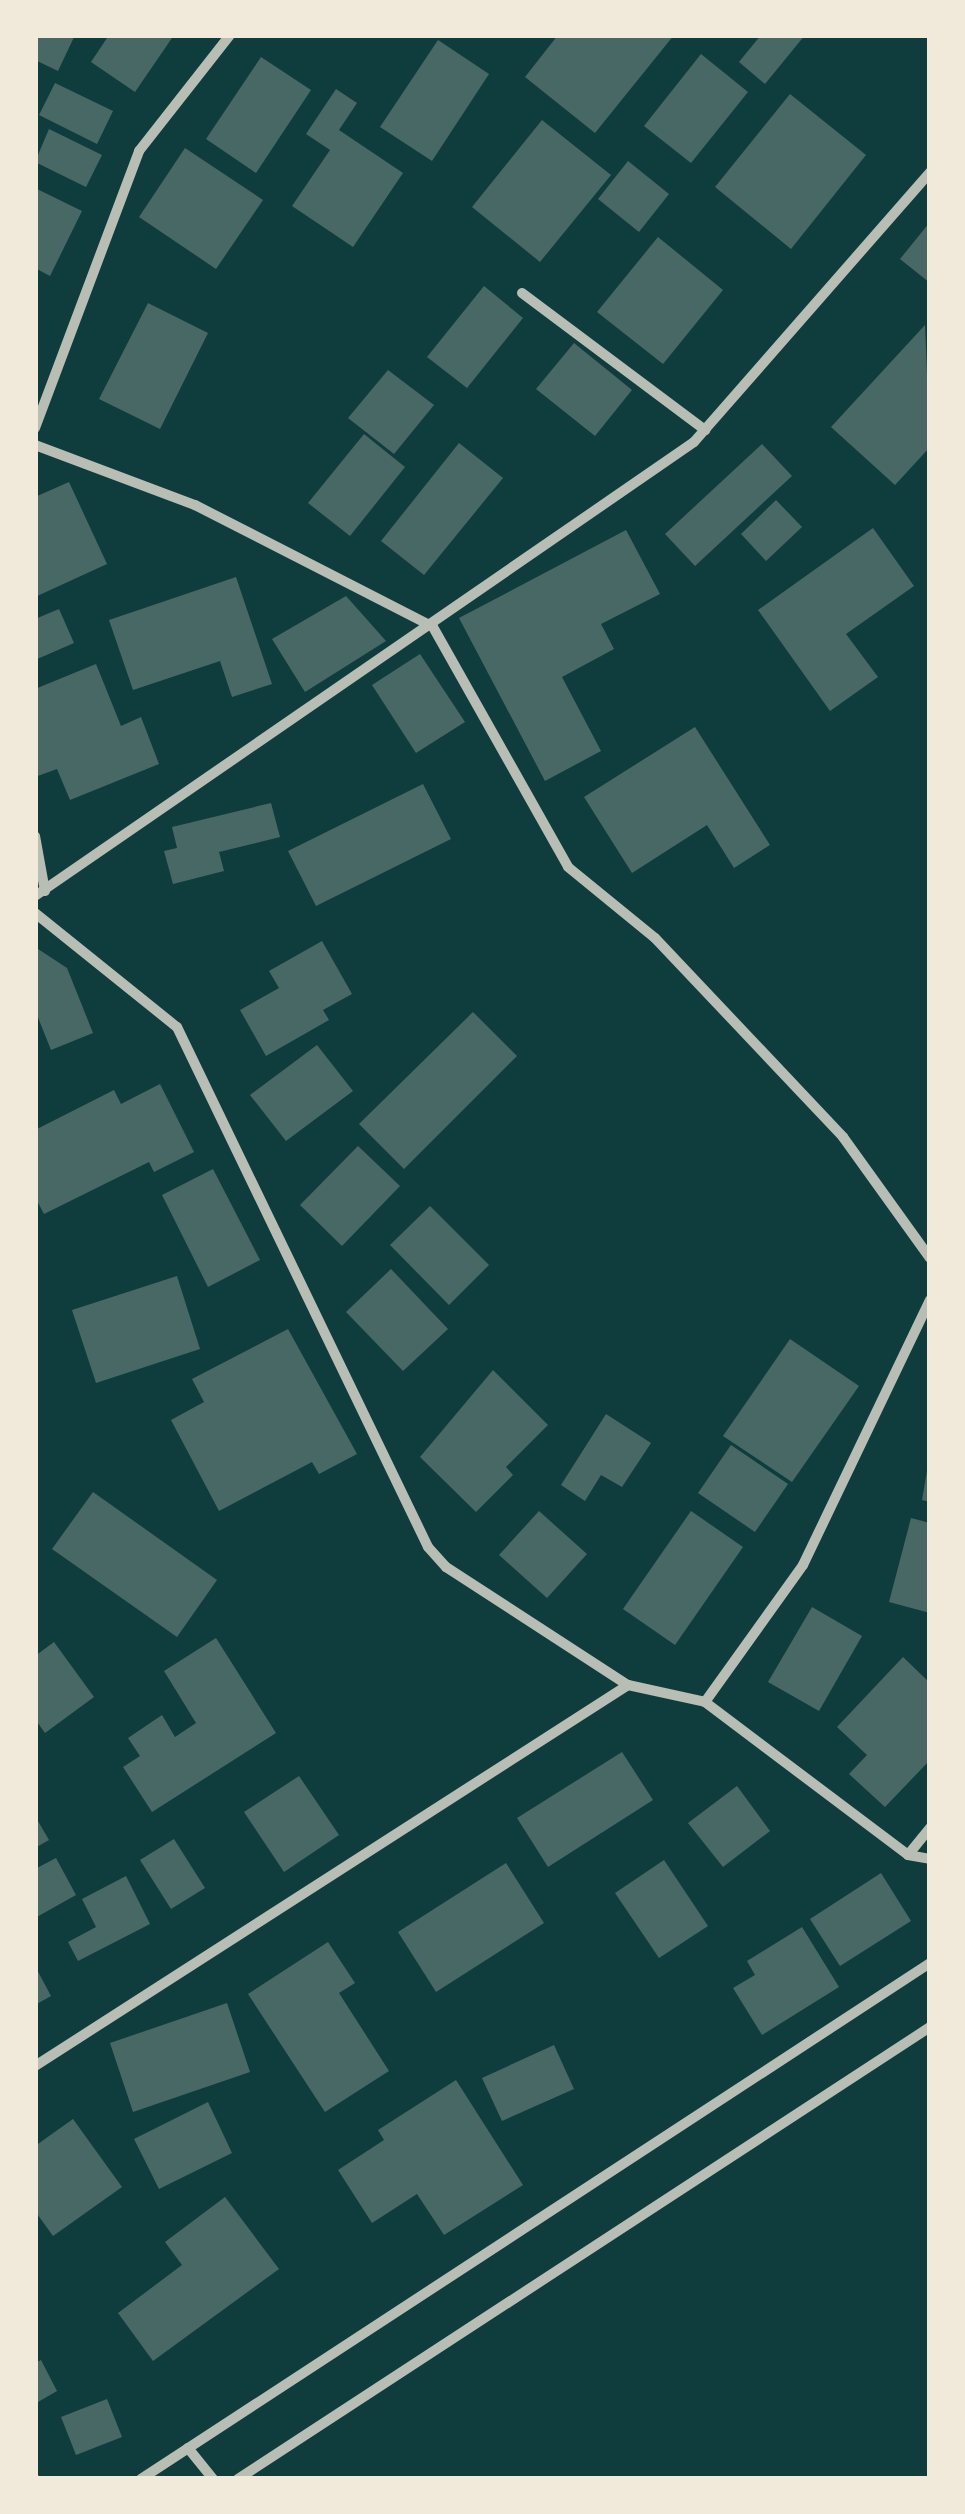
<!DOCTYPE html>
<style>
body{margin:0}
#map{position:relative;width:965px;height:2514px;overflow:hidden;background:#0f3d3e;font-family:"IBM Plex Sans",sans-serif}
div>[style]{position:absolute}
.building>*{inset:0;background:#486865}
.service>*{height:8px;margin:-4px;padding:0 4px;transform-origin:4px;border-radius:4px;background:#b8beb3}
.minor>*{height:10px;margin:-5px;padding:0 5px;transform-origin:5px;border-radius:5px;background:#b8beb3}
span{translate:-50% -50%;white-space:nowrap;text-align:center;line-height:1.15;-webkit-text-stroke:8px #f1e9da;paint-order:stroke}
.frame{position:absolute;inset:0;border:38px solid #f1e9da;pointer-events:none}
</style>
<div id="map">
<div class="building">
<div style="clip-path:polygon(35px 35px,75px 35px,58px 71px,35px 60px)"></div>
<div style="clip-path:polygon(109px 35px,174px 35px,135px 92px,91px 62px)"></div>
<div style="clip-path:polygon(558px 35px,674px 35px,595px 133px,525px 77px)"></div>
<div style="clip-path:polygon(761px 35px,805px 35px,765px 84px,739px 62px)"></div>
<div style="clip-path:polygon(438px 40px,489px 74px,432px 161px,380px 127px)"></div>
<div style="clip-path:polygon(701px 54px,748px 92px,691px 163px,644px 126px)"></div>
<div style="clip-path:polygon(261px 57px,311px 90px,256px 173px,206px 139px)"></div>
<div style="clip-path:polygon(55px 83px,113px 111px,97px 144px,39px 115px)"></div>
<div style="clip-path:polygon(336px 89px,357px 103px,339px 130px,403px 173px,353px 247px,292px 206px,330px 150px,306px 134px)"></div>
<div style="clip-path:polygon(790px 94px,866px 155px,791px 249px,715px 187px)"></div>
<div style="clip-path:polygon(542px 120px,611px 175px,540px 262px,472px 207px)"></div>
<div style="clip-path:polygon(49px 129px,102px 155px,86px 187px,35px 162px)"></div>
<div style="clip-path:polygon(185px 148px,263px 200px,216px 269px,139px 217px)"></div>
<div style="clip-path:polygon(628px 161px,669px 194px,639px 232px,598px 199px)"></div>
<div style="clip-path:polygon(35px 188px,82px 211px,50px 276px,35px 268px)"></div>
<div style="clip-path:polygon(930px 222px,930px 283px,900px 259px)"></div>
<div style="clip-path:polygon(658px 237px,723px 290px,663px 364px,597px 312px)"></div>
<div style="clip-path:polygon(484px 286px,523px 318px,467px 388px,427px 357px)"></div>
<div style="clip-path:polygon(148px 303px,208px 333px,160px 429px,99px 399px)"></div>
<div style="clip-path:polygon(925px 325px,930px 447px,895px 485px,831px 427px)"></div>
<div style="clip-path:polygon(574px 343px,632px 390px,595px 436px,536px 389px)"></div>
<div style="clip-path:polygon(388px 370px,434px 405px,394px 454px,348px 418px)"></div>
<div style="clip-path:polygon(364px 434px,405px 467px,350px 536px,308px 503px)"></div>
<div style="clip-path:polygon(459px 443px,503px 478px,424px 575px,381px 541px)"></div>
<div style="clip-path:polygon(762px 444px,792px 476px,695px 566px,665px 534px)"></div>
<div style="clip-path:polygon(69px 482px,107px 564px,35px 597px,35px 497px)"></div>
<div style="clip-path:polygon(776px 500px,802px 527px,766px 561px,741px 534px)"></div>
<div style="clip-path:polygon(873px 528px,914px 586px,846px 634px,878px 677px,830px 711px,758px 610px)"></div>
<div style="clip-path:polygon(626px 530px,660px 594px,601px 624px,614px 649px,562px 677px,601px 751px,545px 781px,459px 618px)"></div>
<div style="clip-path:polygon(236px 577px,272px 684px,232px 697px,220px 661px,133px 690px,109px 620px)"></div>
<div style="clip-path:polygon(346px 596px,386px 641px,305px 692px,272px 639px)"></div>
<div style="clip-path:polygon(59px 609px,74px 643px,35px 660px,35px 619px)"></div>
<div style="clip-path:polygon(420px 654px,465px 722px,416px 753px,372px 685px)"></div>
<div style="clip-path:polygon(96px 664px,121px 726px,141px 717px,159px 764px,70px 800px,57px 769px,35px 777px,35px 689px)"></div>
<div style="clip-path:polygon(695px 727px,770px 845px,734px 868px,707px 825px,632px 873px,584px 797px)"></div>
<div style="clip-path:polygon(423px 784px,451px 839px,316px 906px,288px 851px)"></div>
<div style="clip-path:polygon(271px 803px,280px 837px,219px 852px,224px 871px,173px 884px,164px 851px,177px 848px,172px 827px)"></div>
<div style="clip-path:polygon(322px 941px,352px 994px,323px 1010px,329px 1020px,266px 1056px,240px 1010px,279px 988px,269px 971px)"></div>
<div style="clip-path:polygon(35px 947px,67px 968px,93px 1033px,51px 1050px,35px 1010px)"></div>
<div style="clip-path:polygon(473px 1012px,517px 1056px,404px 1169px,359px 1124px)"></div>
<div style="clip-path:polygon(317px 1045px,353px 1091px,286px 1141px,250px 1095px)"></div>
<div style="clip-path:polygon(160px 1084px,194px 1152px,154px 1172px,149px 1162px,44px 1214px,35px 1197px,35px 1130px,114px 1090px,121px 1104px)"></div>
<div style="clip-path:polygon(358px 1146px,400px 1186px,342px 1246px,300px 1205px)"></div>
<div style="clip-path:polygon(213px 1169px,260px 1260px,208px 1287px,162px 1195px)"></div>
<div style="clip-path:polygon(430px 1206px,489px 1265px,449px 1305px,390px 1245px)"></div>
<div style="clip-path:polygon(391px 1269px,448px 1329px,403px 1371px,346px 1312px)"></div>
<div style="clip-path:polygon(177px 1276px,200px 1349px,96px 1383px,72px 1310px)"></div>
<div style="clip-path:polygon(288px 1329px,357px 1454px,319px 1474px,312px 1462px,219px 1511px,171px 1420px,204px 1402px,192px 1379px)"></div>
<div style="clip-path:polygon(790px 1339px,859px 1386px,792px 1482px,723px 1436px)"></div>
<div style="clip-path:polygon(493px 1370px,548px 1425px,506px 1467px,513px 1475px,476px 1512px,420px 1457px)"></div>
<div style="clip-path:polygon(606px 1414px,651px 1443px,622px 1487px,601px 1475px,585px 1501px,561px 1485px)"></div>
<div style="clip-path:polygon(731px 1445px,788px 1484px,755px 1532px,698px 1493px)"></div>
<div style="clip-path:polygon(928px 1465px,930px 1465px,930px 1502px,922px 1500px)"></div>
<div style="clip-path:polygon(93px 1492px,217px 1580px,177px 1637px,52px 1549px)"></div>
<div style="clip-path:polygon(539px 1511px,587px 1554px,547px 1598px,499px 1555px)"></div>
<div style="clip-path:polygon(691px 1511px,743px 1547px,675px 1645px,623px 1609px)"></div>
<div style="clip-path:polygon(911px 1518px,930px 1523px,930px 1613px,889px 1602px)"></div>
<div style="clip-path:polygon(812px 1607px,862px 1636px,819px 1711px,768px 1682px)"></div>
<div style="clip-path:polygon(216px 1638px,276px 1733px,152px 1812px,123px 1767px,140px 1756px,128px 1738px,162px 1715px,175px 1737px,196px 1723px,164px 1671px)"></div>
<div style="clip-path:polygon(54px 1642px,94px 1697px,45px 1733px,35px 1719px,35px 1656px)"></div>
<div style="clip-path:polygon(903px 1657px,930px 1683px,930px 1760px,885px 1807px,849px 1774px,867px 1755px,837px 1727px)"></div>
<div style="clip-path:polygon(622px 1752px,653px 1800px,548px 1867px,517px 1818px)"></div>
<div style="clip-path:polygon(299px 1776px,339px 1835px,284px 1872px,244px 1812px)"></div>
<div style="clip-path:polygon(737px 1786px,770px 1831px,723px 1867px,688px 1823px)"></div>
<div style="clip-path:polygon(35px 1816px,49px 1840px,35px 1848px)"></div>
<div style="clip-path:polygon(174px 1839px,205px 1888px,171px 1909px,140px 1860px)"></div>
<div style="clip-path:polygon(56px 1858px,76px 1895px,35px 1918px,35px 1869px)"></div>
<div style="clip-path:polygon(664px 1860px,708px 1926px,659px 1958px,615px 1893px)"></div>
<div style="clip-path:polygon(506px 1863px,544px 1923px,436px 1992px,398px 1932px)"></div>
<div style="clip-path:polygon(881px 1873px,911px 1921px,840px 1966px,810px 1919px)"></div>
<div style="clip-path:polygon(126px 1876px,150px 1924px,78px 1961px,68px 1942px,96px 1927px,82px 1899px)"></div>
<div style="clip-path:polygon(802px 1927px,839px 1987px,762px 2035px,733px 1988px,755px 1975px,747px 1961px)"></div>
<div style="clip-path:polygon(328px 1942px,355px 1983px,339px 1993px,389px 2071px,325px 2112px,248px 1994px)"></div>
<div style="clip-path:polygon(35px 1966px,51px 1996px,35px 2005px)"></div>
<div style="clip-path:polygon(227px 2003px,250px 2072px,133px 2112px,110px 2043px)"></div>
<div style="clip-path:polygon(554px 2045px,574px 2089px,502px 2121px,482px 2078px)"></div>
<div style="clip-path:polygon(456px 2080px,523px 2185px,444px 2235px,417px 2194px,372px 2223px,338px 2170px,384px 2140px,378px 2130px)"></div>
<div style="clip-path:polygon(208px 2102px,232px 2153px,159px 2189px,134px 2139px)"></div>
<div style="clip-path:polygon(73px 2119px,122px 2187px,53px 2236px,35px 2211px,35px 2146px)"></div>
<div style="clip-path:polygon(225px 2197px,279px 2269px,153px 2361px,118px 2313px,182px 2265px,165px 2242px)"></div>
<div style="clip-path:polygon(41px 2360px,57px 2391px,38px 2402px,35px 2363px)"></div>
<div style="clip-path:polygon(107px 2399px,122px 2437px,76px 2455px,61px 2417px)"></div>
</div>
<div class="service">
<div style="left:35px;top:2478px;width:1px;rotate:90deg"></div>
</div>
<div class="minor">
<div style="left:522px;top:293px;width:229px;rotate:36.8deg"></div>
<div style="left:35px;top:428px;width:296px;rotate:-69.4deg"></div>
<div style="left:139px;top:151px;width:147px;rotate:-51.9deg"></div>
<div style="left:35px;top:445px;width:171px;rotate:20.6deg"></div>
<div style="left:195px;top:505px;width:267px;rotate:27.1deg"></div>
<div style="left:433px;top:627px;width:275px;rotate:60.6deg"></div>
<div style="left:568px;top:867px;width:112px;rotate:39.2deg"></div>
<div style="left:655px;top:938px;width:274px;rotate:46.6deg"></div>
<div style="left:843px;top:1137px;width:149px;rotate:54.3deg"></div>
<div style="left:35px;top:836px;width:56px;rotate:79.7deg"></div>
<div style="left:35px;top:896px;width:800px;rotate:-34.56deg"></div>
<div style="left:694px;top:442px;width:359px;rotate:-48.8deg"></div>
<div style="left:35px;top:913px;width:182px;rotate:38.8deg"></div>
<div style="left:177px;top:1027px;width:577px;rotate:64.23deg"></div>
<div style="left:428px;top:1547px;width:27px;rotate:48deg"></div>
<div style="left:446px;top:1567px;width:217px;rotate:33deg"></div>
<div style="left:628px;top:1685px;width:79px;rotate:12.4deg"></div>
<div style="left:705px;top:1702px;width:254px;rotate:37deg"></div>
<div style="left:908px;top:1855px;width:22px;rotate:10deg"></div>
<div style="left:705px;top:1702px;width:168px;rotate:-54.4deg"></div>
<div style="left:803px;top:1565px;width:294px;rotate:-64.4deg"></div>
<div style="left:908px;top:1855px;width:35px;rotate:-51deg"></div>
<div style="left:35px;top:2066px;width:705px;rotate:-32.72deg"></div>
<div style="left:188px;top:2448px;width:40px;rotate:51deg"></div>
<div style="left:141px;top:2479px;width:943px;rotate:-33.18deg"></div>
<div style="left:238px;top:2479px;width:827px;rotate:-33.15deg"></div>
</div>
<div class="frame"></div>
</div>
